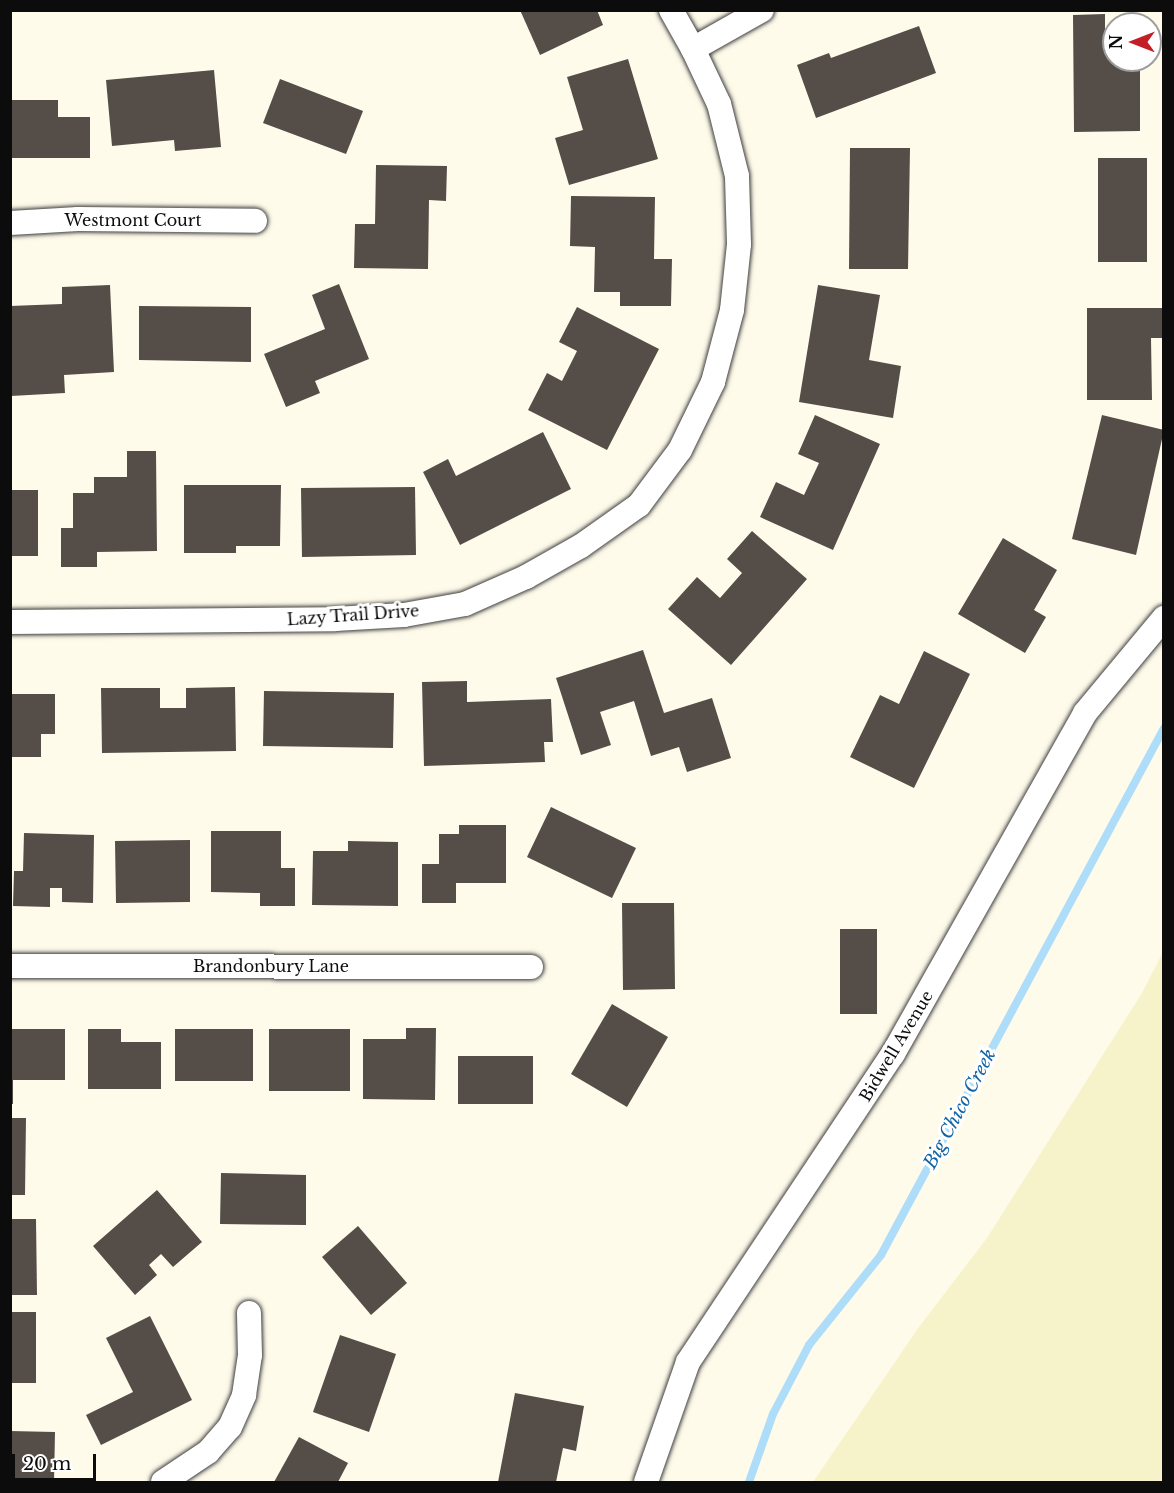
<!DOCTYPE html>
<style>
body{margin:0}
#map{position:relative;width:1174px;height:1493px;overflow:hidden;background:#fffbeb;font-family:"Libre Baskerville",serif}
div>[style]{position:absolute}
.farmland>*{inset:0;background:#f6f2ca}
.stream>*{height:8px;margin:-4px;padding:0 4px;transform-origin:4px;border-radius:4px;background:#aeddf9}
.building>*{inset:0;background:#554d48}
.roads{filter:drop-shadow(0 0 2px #3f3f3f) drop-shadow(0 0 2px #3f3f3f)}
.street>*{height:24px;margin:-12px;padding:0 12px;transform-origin:12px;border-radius:12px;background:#fff}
span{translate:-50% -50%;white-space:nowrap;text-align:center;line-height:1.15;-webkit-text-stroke:6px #fff;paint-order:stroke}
.street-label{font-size:16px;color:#0c0c0c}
.water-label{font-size:18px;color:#1163a3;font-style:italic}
.frame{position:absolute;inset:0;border:12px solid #0c0c0c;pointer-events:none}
.north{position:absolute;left:1102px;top:12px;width:60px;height:60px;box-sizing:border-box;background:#fff;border:2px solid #9e9e9e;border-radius:50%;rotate:270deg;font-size:16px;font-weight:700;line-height:24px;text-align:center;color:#0c0c0c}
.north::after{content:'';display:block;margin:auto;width:21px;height:27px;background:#c21f27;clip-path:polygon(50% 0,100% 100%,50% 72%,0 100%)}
.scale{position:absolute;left:12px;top:1454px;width:84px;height:27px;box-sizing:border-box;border:3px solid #0c0c0c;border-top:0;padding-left:8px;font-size:18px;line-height:21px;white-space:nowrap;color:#0c0c0c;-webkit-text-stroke:4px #fff;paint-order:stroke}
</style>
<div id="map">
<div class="farmland">
<div style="clip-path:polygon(1163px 952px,1163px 1482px,813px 1482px,919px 1327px,987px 1238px,1142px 993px)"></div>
</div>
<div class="stream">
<div style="left:749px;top:1482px;width:72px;rotate:-70.6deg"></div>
<div style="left:773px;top:1414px;width:78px;rotate:-62.4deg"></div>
<div style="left:809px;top:1345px;width:115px;rotate:-51.3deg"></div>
<div style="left:881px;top:1255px;width:598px;rotate:-61.76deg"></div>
</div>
<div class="building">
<div style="clip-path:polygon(520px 10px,597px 10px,603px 25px,540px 55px)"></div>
<div style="clip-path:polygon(1105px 14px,1105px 38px,1114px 38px,1114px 60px,1140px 60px,1140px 131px,1074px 132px,1073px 15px)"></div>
<div style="clip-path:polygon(919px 26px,936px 73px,816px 118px,797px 65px,829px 53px,831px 58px)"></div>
<div style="clip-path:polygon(628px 59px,658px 159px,569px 185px,555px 138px,583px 130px,567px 77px)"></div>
<div style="clip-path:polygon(214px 70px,221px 147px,175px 151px,174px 140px,112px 146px,106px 80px)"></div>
<div style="clip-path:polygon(280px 79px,363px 111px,346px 154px,263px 123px)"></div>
<div style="clip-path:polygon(10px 100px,58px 100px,58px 117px,90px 117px,90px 158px,10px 158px)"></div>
<div style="clip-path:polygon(850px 148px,910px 148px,908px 269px,849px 269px)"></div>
<div style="clip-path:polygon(1098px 158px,1147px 158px,1147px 262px,1098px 262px)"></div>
<div style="clip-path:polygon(376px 165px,447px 166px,446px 201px,429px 200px,428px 269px,354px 268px,355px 224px,375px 224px)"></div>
<div style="clip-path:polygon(571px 196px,655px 197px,654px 259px,672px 259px,671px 306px,620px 306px,620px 292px,594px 292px,595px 247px,570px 246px)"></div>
<div style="clip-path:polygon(339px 284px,369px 359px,315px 381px,320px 393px,286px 407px,264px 354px,325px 329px,312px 295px)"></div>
<div style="clip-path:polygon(110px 285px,114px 372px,64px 375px,65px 393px,11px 396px,10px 306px,62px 304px,62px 287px)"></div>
<div style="clip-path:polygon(818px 285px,880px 295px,869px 360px,901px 366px,893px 418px,799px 402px)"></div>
<div style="clip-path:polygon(139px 306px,251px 307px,251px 362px,139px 360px)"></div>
<div style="clip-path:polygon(577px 307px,659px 349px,607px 450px,528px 410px,547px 373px,562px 381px,577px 351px,559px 342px)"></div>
<div style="clip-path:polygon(1087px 308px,1164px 308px,1164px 338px,1151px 338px,1152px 400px,1087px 400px)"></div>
<div style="clip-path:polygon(815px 415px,880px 444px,833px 550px,760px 517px,776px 482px,804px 495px,819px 463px,798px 454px)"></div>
<div style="clip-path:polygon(1102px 415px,1164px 430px,1136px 555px,1072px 539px)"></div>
<div style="clip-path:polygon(543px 432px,571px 489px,460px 545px,423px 472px,448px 459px,456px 476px)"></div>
<div style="clip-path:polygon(127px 451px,156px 451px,157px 551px,97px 552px,97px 567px,61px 567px,61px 528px,73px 528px,73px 493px,94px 493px,94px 477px,127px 477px)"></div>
<div style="clip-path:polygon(184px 485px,281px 485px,280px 546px,236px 546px,236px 553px,184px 553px)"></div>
<div style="clip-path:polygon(415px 487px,416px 555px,302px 557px,301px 488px)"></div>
<div style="clip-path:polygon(10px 490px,38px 490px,38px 556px,10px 556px)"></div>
<div style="clip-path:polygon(752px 531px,807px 579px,731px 665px,668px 609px,697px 577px,720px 598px,742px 573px,727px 559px)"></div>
<div style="clip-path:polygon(1003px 538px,1057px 570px,1034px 610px,1046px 617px,1025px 653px,958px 614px)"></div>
<div style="clip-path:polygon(643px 650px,664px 713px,712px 698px,731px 758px,687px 772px,679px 747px,651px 756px,634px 701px,600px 712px,611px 745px,581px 755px,556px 678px)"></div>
<div style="clip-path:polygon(924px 651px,970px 674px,914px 788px,850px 757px,880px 695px,899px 704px)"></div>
<div style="clip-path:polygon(467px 681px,467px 702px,551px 699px,553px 742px,544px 742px,545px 762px,424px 766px,422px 682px)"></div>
<div style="clip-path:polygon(235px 687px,236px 751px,102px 753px,101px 688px,160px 688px,160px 708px,186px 708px,186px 688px)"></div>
<div style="clip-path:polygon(264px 691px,394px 693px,393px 748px,263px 746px)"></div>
<div style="clip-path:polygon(10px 694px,55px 694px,55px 734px,41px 734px,41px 757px,10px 757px)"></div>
<div style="clip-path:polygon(551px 807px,636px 848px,612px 898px,527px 857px)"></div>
<div style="clip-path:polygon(459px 825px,506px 825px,506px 883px,456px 883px,456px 903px,422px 903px,422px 864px,439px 864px,439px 834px,459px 834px)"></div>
<div style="clip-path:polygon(211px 831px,281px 831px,281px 868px,295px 868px,295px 906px,260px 906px,260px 893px,211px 892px)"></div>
<div style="clip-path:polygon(24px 833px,94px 835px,93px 903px,62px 902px,62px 888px,50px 888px,50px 907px,13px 906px,14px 871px,23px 871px)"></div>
<div style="clip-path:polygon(190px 840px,190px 902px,116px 903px,115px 841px)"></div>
<div style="clip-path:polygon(348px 841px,398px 842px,398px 906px,312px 905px,313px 851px,348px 851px)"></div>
<div style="clip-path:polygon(622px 903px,674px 903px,675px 989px,623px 990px)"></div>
<div style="clip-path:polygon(840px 929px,877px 929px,877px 1014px,840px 1014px)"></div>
<div style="clip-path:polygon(612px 1004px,668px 1037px,627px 1107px,571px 1074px)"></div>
<div style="clip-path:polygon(406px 1028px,436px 1028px,435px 1100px,363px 1099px,363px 1039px,406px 1039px)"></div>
<div style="clip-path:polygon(10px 1029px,65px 1029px,65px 1080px,13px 1080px,13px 1104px,10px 1104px)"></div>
<div style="clip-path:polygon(88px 1029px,121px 1029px,121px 1042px,161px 1042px,161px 1089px,88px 1089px)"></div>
<div style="clip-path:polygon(175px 1029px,253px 1029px,253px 1081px,175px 1081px)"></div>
<div style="clip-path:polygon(269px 1029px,350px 1029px,350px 1091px,269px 1091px)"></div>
<div style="clip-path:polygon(458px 1056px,533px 1056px,533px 1104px,458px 1104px)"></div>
<div style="clip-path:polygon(10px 1118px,26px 1118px,25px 1195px,10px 1195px)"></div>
<div style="clip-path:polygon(221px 1173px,306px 1175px,306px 1225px,220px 1224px)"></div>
<div style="clip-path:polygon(157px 1190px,202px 1242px,173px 1267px,161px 1254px,149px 1265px,157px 1275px,135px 1295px,93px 1246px)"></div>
<div style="clip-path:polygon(10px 1219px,36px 1219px,37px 1295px,10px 1295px)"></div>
<div style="clip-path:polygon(358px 1226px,407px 1283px,371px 1315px,322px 1257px)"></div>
<div style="clip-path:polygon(10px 1312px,36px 1312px,36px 1383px,10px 1383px)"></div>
<div style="clip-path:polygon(150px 1316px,192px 1400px,101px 1445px,86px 1415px,133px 1392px,106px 1338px)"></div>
<div style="clip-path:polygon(340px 1335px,396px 1354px,369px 1432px,313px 1412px)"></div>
<div style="clip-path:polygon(515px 1393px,584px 1406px,576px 1451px,563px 1448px,556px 1482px,498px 1482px)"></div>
<div style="clip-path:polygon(10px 1431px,55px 1432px,54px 1482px,10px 1481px)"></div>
<div style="clip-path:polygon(299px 1437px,348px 1463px,338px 1482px,274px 1482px)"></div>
</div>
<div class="roads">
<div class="street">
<div style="left:693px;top:49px;width:79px;rotate:-29.5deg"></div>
<div style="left:10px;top:223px;width:68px;rotate:-3.4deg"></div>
<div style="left:78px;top:219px;width:177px;rotate:0.6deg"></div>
<div style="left:10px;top:622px;width:325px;rotate:-0.5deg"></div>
<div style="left:335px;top:619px;width:69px;rotate:-3.3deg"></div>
<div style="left:404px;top:615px;width:62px;rotate:-10.2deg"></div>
<div style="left:465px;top:604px;width:67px;rotate:-23.9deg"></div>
<div style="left:526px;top:577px;width:63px;rotate:-29.4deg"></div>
<div style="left:581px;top:546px;width:71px;rotate:-35.3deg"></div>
<div style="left:639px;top:505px;width:69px;rotate:-53.3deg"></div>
<div style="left:680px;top:450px;width:76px;rotate:-64.1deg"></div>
<div style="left:713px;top:382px;width:74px;rotate:-75.2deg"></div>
<div style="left:732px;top:310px;width:66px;rotate:-83.9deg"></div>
<div style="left:739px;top:244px;width:68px;rotate:-91.7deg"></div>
<div style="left:737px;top:176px;width:74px;rotate:-104deg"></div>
<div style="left:719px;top:104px;width:61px;rotate:-115.3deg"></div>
<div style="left:693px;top:49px;width:45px;rotate:-119.4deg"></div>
<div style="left:10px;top:966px;width:521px;rotate:0.11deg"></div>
<div style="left:163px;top:1482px;width:54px;rotate:-33.7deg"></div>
<div style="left:208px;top:1452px;width:33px;rotate:-49deg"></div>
<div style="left:230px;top:1427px;width:35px;rotate:-66deg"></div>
<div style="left:244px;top:1395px;width:40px;rotate:-81.5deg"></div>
<div style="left:250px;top:1355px;width:42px;rotate:-91.4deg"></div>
<div style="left:646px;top:1482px;width:127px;rotate:-70.7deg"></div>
<div style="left:688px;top:1362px;width:370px;rotate:-56.4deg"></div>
<div style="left:893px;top:1054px;width:391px;rotate:-60.6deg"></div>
<div style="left:1085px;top:713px;width:124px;rotate:-50.3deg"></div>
</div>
</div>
<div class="street-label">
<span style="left:133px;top:220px">Westmont Court</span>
<span style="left:353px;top:615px;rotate:-4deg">Lazy Trail Drive</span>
<span style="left:271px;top:966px">Brandonbury Lane</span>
<span style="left:896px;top:1046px;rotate:-59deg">Bidwell Avenue</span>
</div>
<div class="water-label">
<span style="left:960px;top:1109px;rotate:-62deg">Big Chico Creek</span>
</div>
<div class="frame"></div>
<div class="north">N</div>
<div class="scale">20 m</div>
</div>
